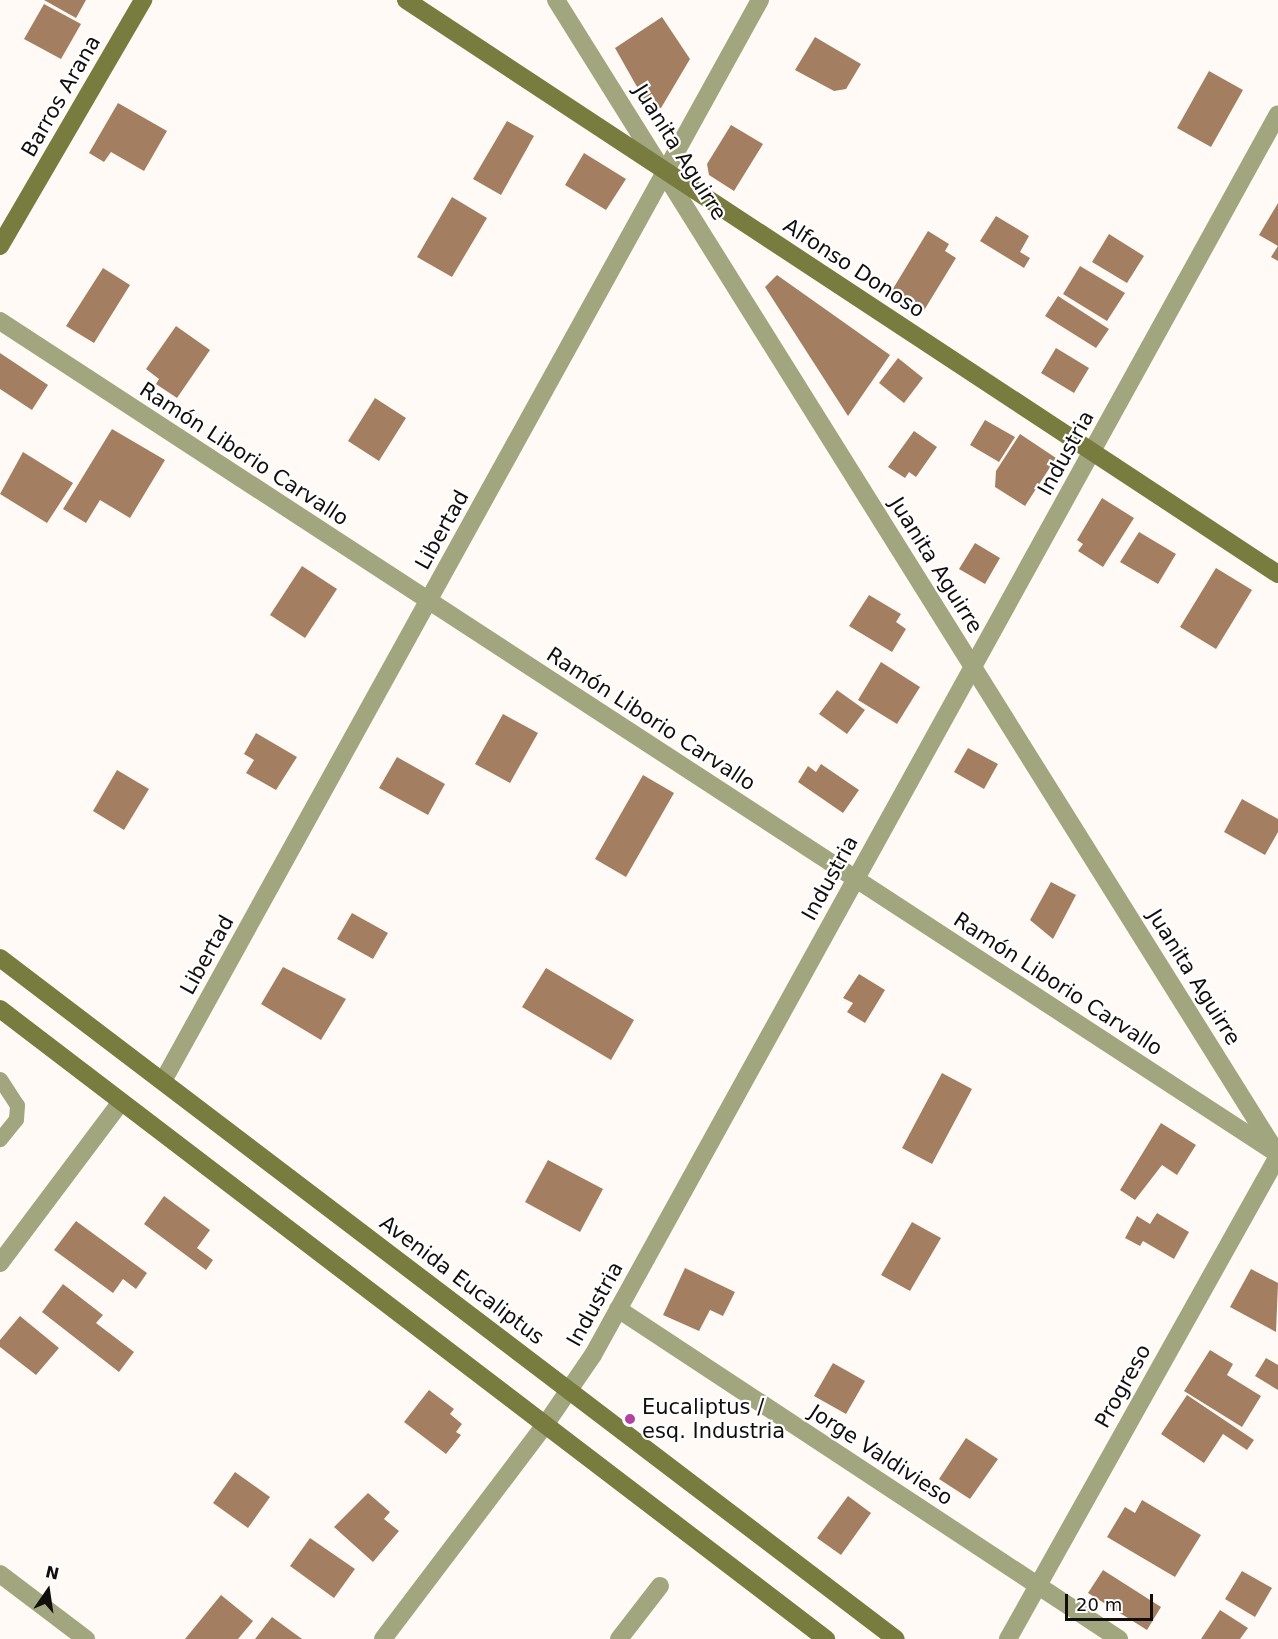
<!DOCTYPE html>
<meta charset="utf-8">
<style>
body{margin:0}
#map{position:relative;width:1278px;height:1639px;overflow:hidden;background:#fffaf6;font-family:"DejaVu Sans",sans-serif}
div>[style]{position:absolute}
.building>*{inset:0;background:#a47e60}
.lane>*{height:15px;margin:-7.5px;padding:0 7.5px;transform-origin:7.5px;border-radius:7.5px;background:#a2a67e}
.street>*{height:18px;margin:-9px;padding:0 9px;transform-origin:9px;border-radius:9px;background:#a2a67e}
.secondary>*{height:18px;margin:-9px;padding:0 9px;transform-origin:9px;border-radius:9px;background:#787c3f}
.dots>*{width:16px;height:16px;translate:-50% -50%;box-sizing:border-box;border:3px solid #fff;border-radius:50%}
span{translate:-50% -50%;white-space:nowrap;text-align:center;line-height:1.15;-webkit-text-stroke:4.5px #fff;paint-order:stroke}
.street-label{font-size:21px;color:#110f0e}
.poi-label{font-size:21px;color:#110f0e}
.left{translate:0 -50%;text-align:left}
.north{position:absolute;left:18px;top:1561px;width:60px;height:60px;-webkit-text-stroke:4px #fff;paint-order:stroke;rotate:13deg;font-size:16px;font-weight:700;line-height:24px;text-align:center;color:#110f0e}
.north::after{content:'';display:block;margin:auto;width:21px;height:27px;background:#110f0e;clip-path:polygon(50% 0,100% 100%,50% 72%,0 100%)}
.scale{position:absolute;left:1065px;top:1594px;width:88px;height:27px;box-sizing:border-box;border:3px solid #110f0e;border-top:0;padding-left:8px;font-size:18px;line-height:21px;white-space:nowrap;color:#110f0e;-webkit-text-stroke:4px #fff;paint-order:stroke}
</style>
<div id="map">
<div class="building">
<div style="clip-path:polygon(44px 0,86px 0,76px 18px)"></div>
<div style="clip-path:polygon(44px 4px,81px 24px,61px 59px,24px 39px)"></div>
<div style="clip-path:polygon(662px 17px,690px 59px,661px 108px,649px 108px,615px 48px)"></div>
<div style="clip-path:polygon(815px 37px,861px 64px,846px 89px,834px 91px,795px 70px)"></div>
<div style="clip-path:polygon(1209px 71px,1243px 90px,1211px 147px,1177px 128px)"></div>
<div style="clip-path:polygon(118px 103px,167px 131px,144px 171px,111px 152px,104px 162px,89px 153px)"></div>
<div style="clip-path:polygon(507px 121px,534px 136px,501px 195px,473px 179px)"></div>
<div style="clip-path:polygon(731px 125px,763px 144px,734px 191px,709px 175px,707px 164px)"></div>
<div style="clip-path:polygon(584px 153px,626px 179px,606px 210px,565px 185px)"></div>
<div style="clip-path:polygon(452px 197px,487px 218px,452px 277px,417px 257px)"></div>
<div style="clip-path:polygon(1278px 203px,1278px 261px,1271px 257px,1278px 246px,1259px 235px)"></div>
<div style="clip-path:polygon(996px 216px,1029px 236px,1020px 252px,1030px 258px,1024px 268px,980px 241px)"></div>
<div style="clip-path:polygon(928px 231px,949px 244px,945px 251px,956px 258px,923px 312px,891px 292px)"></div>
<div style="clip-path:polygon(1109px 234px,1144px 256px,1127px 283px,1092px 262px)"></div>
<div style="clip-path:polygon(1080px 266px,1125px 293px,1107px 321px,1063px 294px)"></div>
<div style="clip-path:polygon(103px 268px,130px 285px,94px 343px,66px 326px)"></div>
<div style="clip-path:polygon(777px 275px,890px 355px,848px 416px,765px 287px)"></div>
<div style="clip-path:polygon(1058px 296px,1109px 329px,1096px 348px,1045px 316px)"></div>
<div style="clip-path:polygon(176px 326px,210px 350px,177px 398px,156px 384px,159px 379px,146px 369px)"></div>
<div style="clip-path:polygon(1056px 348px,1089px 368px,1074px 393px,1041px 373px)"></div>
<div style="clip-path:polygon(0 353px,48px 385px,32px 410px,0 389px)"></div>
<div style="clip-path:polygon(898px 358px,923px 378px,904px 403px,879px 383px)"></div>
<div style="clip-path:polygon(375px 398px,406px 418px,379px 461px,348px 441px)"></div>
<div style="clip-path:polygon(985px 420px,1015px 437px,999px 462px,970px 445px)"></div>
<div style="clip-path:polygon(112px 429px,165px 460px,130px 518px,100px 500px,86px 523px,63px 509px)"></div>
<div style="clip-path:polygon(914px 431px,937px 447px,916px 477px,909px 472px,905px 478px,888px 467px)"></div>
<div style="clip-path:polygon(1020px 434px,1056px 458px,1025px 506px,995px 487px,996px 471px)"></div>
<div style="clip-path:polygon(23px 452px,73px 483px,47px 523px,0 494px)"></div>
<div style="clip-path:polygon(1102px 498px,1134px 518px,1103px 567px,1078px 551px,1083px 544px,1077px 540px)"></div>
<div style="clip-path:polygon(1139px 532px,1176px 554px,1158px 584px,1120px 562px)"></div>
<div style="clip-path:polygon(975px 543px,1000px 558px,985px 584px,959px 569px)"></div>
<div style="clip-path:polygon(302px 566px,337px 589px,305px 638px,270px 615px)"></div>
<div style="clip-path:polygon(1216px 568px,1252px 590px,1216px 649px,1180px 627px)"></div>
<div style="clip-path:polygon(869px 595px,901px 614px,896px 622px,906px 629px,892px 652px,849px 626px)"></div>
<div style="clip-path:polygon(881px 662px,920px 687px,897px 724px,858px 700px)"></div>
<div style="clip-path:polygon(837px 690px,865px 710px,847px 734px,819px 714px)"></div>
<div style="clip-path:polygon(503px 714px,538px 733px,510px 783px,475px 764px)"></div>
<div style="clip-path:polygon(256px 733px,297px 757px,276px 790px,246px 773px,254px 760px,244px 754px)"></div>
<div style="clip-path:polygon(968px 748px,998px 764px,984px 789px,954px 772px)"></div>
<div style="clip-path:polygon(397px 757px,445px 784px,428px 815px,379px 788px)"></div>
<div style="clip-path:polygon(821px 764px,859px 790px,843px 813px,798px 782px,808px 766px,816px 772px)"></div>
<div style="clip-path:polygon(117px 770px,149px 789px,124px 830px,93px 811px)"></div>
<div style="clip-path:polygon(643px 775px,674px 793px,626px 877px,595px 859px)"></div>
<div style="clip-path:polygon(1242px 799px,1278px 819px,1278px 832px,1265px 855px,1224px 832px)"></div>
<div style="clip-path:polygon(1051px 882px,1076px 895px,1053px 939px,1030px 920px)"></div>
<div style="clip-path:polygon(352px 913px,388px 933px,373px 959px,337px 939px)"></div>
<div style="clip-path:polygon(283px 967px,346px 999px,321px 1040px,261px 1004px)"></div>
<div style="clip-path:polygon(546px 968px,634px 1020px,611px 1060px,522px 1007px)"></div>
<div style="clip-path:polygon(859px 974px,885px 990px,865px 1023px,847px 1012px,853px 1003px,843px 998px)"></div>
<div style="clip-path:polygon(942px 1073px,972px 1089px,932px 1164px,902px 1148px)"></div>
<div style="clip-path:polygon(1161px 1123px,1196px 1145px,1177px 1175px,1162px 1165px,1135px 1200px,1120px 1190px)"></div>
<div style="clip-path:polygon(548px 1160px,603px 1189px,580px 1232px,525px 1202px)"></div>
<div style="clip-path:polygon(164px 1196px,210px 1230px,197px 1248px,213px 1260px,206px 1270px,144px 1224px)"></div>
<div style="clip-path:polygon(1157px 1213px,1189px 1232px,1174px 1259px,1143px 1241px,1140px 1246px,1125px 1238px,1137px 1216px,1150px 1224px)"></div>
<div style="clip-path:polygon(76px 1221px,147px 1273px,136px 1289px,123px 1279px,113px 1293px,54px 1250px)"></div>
<div style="clip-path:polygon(912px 1222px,941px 1238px,910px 1291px,881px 1275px)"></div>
<div style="clip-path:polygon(685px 1268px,735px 1292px,723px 1316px,710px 1310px,699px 1331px,663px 1315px)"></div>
<div style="clip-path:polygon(1251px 1269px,1278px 1283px,1276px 1332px,1230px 1307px)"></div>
<div style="clip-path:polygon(63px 1284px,103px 1315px,96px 1323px,134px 1352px,119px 1372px,42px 1312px)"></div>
<div style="clip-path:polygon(20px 1316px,59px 1348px,36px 1375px,0 1347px,0 1340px)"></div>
<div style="clip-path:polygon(1210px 1350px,1233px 1364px,1227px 1375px,1261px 1396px,1242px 1427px,1184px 1391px)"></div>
<div style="clip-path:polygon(1266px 1358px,1278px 1365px,1278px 1390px,1255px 1376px)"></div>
<div style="clip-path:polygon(833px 1363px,865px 1381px,846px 1414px,814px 1396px)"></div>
<div style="clip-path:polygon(429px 1390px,454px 1409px,450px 1414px,462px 1424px,456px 1432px,461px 1435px,446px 1454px,404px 1422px)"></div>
<div style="clip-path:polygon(1187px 1395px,1254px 1440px,1247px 1450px,1223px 1434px,1204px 1463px,1161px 1434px)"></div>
<div style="clip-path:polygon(966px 1438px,998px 1459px,970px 1499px,939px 1479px)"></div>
<div style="clip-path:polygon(235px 1472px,270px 1497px,248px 1528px,213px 1503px)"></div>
<div style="clip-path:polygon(368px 1493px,390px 1512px,384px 1519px,399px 1531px,373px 1562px,334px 1527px)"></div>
<div style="clip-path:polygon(848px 1496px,871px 1513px,841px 1555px,817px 1538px)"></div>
<div style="clip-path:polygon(1142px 1500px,1201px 1535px,1175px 1577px,1107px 1537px,1125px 1507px,1135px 1513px)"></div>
<div style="clip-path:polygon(310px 1538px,355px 1569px,334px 1598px,290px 1566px)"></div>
<div style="clip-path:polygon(1103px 1570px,1161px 1607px,1147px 1630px,1088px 1593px)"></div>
<div style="clip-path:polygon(1242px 1571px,1272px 1588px,1255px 1617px,1225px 1599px)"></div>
<div style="clip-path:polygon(221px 1595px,253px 1621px,238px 1639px,185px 1639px)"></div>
<div style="clip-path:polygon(1220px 1610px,1248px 1628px,1240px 1639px,1201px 1639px)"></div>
<div style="clip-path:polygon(272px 1617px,302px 1639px,255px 1639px)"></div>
</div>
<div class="lane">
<div style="left:0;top:1079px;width:31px;rotate:57deg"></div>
<div style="left:17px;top:1105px;width:14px;rotate:94deg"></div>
<div style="left:16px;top:1119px;width:26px;rotate:129deg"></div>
</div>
<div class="street">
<div style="left:556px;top:0;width:1356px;rotate:57.99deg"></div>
<div style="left:0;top:321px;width:1526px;rotate:33.1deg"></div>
<div style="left:163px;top:1081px;width:1235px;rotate:-61.09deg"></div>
<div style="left:0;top:1263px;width:201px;rotate:-53.1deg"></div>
<div style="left:618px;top:1309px;width:600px;rotate:33.37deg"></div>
<div style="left:0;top:1574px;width:108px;rotate:37.1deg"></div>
<div style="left:383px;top:1639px;width:268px;rotate:-52.9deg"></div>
<div style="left:545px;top:1425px;width:85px;rotate:-55.6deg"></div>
<div style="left:593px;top:1355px;width:1417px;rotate:-61.1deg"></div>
<div style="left:619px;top:1639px;width:67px;rotate:-52.3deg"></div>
<div style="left:1008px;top:1639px;width:553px;rotate:-60.79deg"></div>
</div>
<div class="secondary">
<div style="left:406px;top:0;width:1044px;rotate:33.36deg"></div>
<div style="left:0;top:246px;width:285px;rotate:-59.8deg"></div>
<div style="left:0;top:958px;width:1125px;rotate:37.24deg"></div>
<div style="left:0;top:1009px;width:1039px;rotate:37.33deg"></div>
</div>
<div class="dots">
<div style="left:630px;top:1419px;background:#b3439f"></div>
</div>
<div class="street-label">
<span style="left:61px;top:96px;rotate:-60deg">Barros Arana</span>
<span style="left:680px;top:152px;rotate:58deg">Juanita Aguirre</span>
<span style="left:854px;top:268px;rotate:33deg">Alfonso Donoso</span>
<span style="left:1066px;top:453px;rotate:-61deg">Industria</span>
<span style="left:244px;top:454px;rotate:33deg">Ramón Liborio Carvallo</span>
<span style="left:442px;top:530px;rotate:-61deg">Libertad</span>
<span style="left:936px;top:565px;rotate:58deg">Juanita Aguirre</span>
<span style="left:651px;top:719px;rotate:33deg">Ramón Liborio Carvallo</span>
<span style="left:830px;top:878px;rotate:-61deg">Industria</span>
<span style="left:207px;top:955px;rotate:-61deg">Libertad</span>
<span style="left:1194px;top:977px;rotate:58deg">Juanita Aguirre</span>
<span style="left:1058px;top:984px;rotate:33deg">Ramón Liborio Carvallo</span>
<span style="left:462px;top:1280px;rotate:37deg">Avenida Eucaliptus</span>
<span style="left:595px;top:1304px;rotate:-61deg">Industria</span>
<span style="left:1123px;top:1386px;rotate:-61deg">Progreso</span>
<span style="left:881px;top:1455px;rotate:33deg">Jorge Valdivieso</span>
</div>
<div class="poi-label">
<span class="left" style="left:642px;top:1419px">Eucaliptus /<br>esq. Industria</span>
</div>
<div class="north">N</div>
<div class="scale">20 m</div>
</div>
